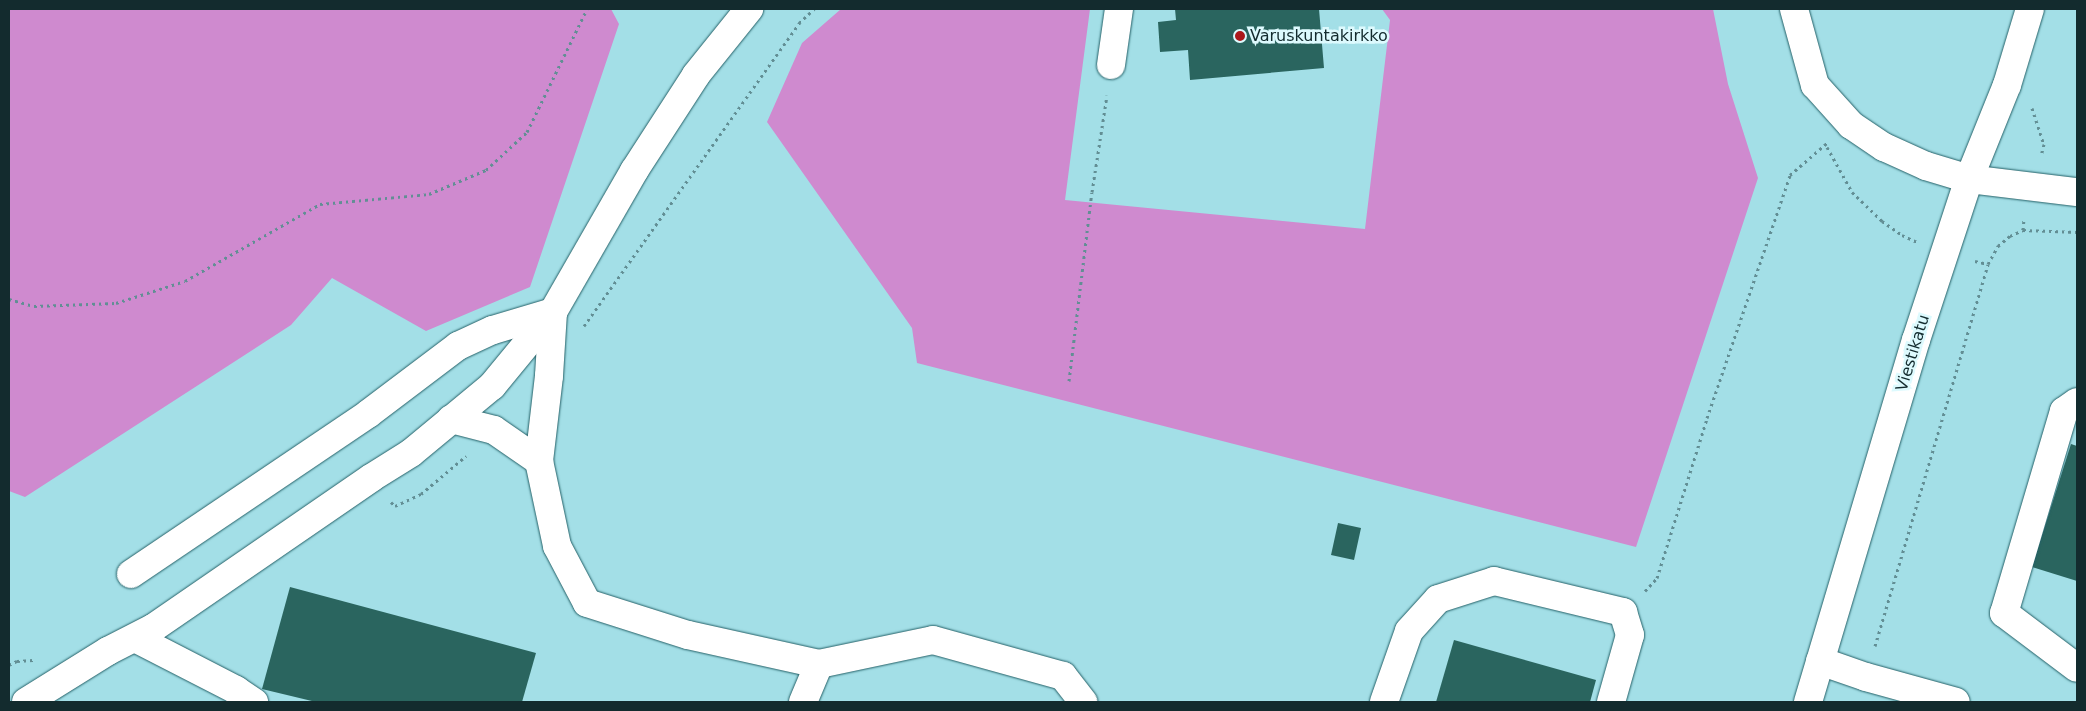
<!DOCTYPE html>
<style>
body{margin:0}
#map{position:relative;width:2086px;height:711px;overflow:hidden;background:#a3dfe7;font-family:"DejaVu Sans",sans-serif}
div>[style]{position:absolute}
.green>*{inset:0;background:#cf8acf}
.building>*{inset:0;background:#2a655f}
.path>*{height:3px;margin-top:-1.5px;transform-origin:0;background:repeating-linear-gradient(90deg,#628e94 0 2.5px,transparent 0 6.5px)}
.roads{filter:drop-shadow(0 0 1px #246067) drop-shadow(0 0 1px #246067)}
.minor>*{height:28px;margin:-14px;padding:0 14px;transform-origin:14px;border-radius:14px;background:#fff}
.dots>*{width:14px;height:14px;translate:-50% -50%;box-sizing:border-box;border:2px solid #ddfafe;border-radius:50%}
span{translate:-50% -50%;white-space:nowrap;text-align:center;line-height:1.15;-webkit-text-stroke:5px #ddfafe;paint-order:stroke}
.poi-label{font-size:16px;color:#132b2e}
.left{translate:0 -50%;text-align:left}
.street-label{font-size:16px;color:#132b2e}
.frame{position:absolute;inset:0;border:10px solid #132b2e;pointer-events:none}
</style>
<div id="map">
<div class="green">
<div style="clip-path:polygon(9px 9px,611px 9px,619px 24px,530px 287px,426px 331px,332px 278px,291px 325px,25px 497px,9px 491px)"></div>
<div style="clip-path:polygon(841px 9px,1090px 9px,1065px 200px,1365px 229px,1390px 20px,1382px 9px,1713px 9px,1728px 84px,1758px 178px,1636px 547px,917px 363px,912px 328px,767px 122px,802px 43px)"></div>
</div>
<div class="building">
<div style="clip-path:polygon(1175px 9px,1319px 9px,1324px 68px,1190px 80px,1188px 50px,1160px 52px,1158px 22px,1176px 20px)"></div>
<div style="clip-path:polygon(2071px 444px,2077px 446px,2077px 581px,2032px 567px)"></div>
<div style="clip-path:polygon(1338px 523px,1361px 528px,1354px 560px,1331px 555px)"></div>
<div style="clip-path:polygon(290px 587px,536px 653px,522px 702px,316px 702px,262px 689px)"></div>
<div style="clip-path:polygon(1454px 640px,1596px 680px,1590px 702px,1436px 702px)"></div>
</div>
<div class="path">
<div style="left:2032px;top:108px;width:38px;rotate:72deg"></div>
<div style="left:2044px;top:144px;width:12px;rotate:104deg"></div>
<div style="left:1827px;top:147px;width:51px;rotate:60.9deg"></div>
<div style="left:1852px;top:192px;width:42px;rotate:44deg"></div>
<div style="left:1882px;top:221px;width:24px;rotate:35deg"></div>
<div style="left:1902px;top:235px;width:17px;rotate:25deg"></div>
<div style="left:2023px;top:230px;width:12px;rotate:-85deg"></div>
<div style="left:1975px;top:261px;width:13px;rotate:13deg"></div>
<div style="left:1988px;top:264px;width:21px;rotate:-61deg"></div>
<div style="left:1998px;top:246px;width:16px;rotate:-40deg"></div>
<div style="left:2010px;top:236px;width:14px;rotate:-25deg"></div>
<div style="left:2023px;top:230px;width:54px;rotate:2.1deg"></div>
<div style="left:9px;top:299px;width:26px;rotate:16deg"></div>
<div style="left:34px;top:306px;width:82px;rotate:-2.1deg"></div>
<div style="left:116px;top:303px;width:72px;rotate:-17.7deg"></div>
<div style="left:185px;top:281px;width:155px;rotate:-29.7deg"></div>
<div style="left:320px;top:204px;width:109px;rotate:-5.2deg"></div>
<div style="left:429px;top:194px;width:62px;rotate:-22.8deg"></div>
<div style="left:486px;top:170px;width:56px;rotate:-42.8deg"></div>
<div style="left:527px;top:132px;width:137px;rotate:-64deg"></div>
<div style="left:584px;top:326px;width:372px;rotate:-54.6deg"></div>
<div style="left:799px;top:23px;width:21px;rotate:-43deg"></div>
<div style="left:1069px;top:381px;width:190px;rotate:-83.1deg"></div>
<div style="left:1092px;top:192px;width:98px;rotate:-81.2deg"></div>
<div style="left:391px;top:502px;width:6px;rotate:45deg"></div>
<div style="left:395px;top:506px;width:29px;rotate:-25deg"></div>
<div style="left:421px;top:494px;width:59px;rotate:-40.2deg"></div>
<div style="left:1645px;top:591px;width:18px;rotate:-47deg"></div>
<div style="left:1657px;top:578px;width:168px;rotate:-72.6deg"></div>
<div style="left:1707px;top:418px;width:257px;rotate:-71.1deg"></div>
<div style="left:1790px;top:175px;width:49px;rotate:-40.9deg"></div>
<div style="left:1875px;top:646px;width:398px;rotate:-73.5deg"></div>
<div style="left:9px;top:665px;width:9px;rotate:-27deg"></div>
<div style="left:17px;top:661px;width:16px;rotate:-4deg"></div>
</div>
<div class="roads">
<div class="minor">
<div style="left:1794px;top:9px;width:79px;rotate:74.6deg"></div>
<div style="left:1815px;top:85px;width:54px;rotate:48deg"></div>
<div style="left:1851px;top:125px;width:40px;rotate:34deg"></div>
<div style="left:1884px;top:147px;width:46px;rotate:24.3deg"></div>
<div style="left:1926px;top:166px;width:45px;rotate:16.8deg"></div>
<div style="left:1969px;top:179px;width:109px;rotate:6.9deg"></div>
<div style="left:1111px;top:65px;width:57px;rotate:-81.9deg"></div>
<div style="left:2077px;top:402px;width:16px;rotate:145deg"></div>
<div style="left:2064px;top:411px;width:211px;rotate:106.5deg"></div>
<div style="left:2004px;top:613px;width:91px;rotate:37deg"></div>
<div style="left:451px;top:419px;width:44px;rotate:14.3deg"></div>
<div style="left:494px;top:430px;width:55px;rotate:34.6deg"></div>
<div style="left:131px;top:574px;width:286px;rotate:-34deg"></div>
<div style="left:368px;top:414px;width:113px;rotate:-37.1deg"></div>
<div style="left:458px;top:346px;width:38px;rotate:-25deg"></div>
<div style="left:493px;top:330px;width:63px;rotate:-16.7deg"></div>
<div style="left:553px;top:312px;width:64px;rotate:93.6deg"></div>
<div style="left:549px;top:376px;width:86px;rotate:96.7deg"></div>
<div style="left:539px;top:461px;width:87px;rotate:78deg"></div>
<div style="left:557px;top:546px;width:64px;rotate:62.2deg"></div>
<div style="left:587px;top:603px;width:106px;rotate:17.6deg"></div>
<div style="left:688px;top:635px;width:134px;rotate:12.5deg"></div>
<div style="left:819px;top:664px;width:116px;rotate:-11.9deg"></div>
<div style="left:933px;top:640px;width:135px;rotate:15.5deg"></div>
<div style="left:1063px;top:676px;width:33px;rotate:52deg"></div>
<div style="left:135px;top:638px;width:114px;rotate:27.2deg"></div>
<div style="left:236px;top:690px;width:22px;rotate:34deg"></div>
<div style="left:1820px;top:661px;width:49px;rotate:19.2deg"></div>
<div style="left:1866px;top:677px;width:93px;rotate:15.5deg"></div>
<div style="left:26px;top:702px;width:97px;rotate:-31.9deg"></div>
<div style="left:108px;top:651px;width:51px;rotate:-27.1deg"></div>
<div style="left:153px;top:628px;width:265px;rotate:-34.5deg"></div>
<div style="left:371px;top:478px;width:47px;rotate:-32deg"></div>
<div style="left:411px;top:453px;width:105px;rotate:-39.6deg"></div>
<div style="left:492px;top:386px;width:96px;rotate:-50.5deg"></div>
<div style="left:553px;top:312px;width:163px;rotate:-60.1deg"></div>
<div style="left:634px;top:171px;width:114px;rotate:-57.1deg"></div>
<div style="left:696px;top:75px;width:85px;rotate:-51.2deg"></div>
<div style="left:803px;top:702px;width:41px;rotate:-67.2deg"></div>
<div style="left:1384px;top:702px;width:75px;rotate:-70.6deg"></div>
<div style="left:1409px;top:631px;width:43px;rotate:-47.8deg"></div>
<div style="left:1438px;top:599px;width:59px;rotate:-17.8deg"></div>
<div style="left:1494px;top:581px;width:133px;rotate:13.5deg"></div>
<div style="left:1623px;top:612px;width:24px;rotate:73deg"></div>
<div style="left:1630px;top:635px;width:70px;rotate:105.8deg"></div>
<div style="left:1808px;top:702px;width:378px;rotate:-73.4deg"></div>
<div style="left:1916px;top:340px;width:169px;rotate:-71.8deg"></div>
<div style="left:1969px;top:179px;width:101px;rotate:-68deg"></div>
<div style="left:2007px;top:85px;width:79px;rotate:-73.2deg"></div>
</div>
</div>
<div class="dots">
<div style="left:1240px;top:36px;background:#ab181b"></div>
</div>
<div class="poi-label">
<span class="left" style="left:1250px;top:36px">Varuskuntakirkko</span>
</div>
<div class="street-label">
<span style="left:1913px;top:353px;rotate:-73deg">Viestikatu</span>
</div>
<div class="frame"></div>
</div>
